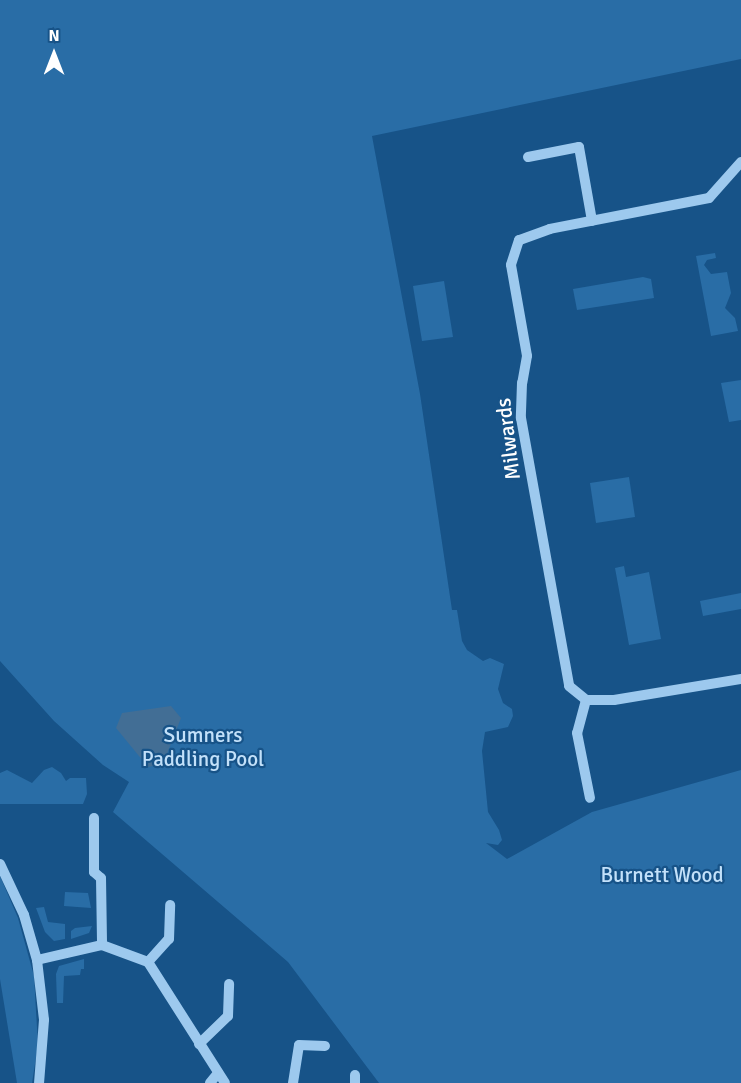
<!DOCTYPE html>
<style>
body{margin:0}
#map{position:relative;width:741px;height:1083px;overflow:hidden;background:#175388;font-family:Signika,sans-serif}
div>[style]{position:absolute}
.green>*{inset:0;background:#296da6}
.water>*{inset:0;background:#426e95}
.minor>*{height:10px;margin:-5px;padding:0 5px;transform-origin:5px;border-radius:5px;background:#9dc9ee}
span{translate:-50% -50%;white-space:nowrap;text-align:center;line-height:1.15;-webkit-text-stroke:4.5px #175388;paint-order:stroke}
.street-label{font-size:21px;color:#fff}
.park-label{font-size:21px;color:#c3e1fa}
.north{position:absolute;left:24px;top:24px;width:60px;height:60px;-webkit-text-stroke:4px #175388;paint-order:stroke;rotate:0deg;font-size:16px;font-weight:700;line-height:24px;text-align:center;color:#fff}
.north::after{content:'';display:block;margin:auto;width:21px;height:27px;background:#fff;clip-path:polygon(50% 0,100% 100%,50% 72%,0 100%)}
</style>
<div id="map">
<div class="green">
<div style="clip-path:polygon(0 0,741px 0,741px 59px,372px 136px,420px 394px,452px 610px,457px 610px,462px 641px,467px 650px,483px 661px,490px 658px,504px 664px,498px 689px,503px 703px,512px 709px,513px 716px,508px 727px,485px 732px,482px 751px,488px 812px,499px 830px,502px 840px,498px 845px,486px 843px,507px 859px,592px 812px,741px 770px,741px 1083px,379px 1083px,288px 962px,113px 812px,129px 782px,103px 765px,54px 721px,0 661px)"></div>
<div style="clip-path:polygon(715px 253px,716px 258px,707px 260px,704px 265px,711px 274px,727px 272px,731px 293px,725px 308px,735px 318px,738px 331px,711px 336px,696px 256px)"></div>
<div style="clip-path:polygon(643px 277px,651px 279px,654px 298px,577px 310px,573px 289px)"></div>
<div style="clip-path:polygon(444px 281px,453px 337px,422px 341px,413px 286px)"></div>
<div style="clip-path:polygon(741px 380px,741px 420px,729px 422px,721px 383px)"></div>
<div style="clip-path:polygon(629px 477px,635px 517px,596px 523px,590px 483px)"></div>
<div style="clip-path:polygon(624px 566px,626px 577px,649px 572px,661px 639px,629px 645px,615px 568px)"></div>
<div style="clip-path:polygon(741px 593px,741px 609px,703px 616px,700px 601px)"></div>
<div style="clip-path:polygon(52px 767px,61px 773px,66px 781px,70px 778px,86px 778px,87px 794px,83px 804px,0 804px,0 773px,7px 770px,32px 783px,44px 770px)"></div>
<div style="clip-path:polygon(0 876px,18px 918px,34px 976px,38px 1045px,32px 1083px,17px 1083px,0 979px)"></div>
<div style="clip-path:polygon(65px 892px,88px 893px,91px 908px,64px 906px)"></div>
<div style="clip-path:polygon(44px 907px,48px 922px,65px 924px,65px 939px,54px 941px,45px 932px,36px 908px)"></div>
<div style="clip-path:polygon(92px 926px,89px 933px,71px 939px,71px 931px,75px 928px)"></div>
<div style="clip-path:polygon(84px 959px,84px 969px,81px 969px,80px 975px,64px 976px,63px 1003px,57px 1003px,56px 974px,59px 966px)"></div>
</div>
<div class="water">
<div style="clip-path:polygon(171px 706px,181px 718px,163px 764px,148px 767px,116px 728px,122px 713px)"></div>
</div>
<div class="minor">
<div style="left:528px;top:157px;width:52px;rotate:-11.1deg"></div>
<div style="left:579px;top:147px;width:75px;rotate:80deg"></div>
<div style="left:741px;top:162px;width:48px;rotate:131.6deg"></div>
<div style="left:709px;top:198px;width:162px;rotate:169deg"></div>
<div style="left:550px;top:229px;width:33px;rotate:160deg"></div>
<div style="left:519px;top:240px;width:26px;rotate:108deg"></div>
<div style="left:511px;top:265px;width:92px;rotate:80deg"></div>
<div style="left:527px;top:356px;width:27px;rotate:100deg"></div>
<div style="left:522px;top:383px;width:35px;rotate:92deg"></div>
<div style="left:521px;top:418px;width:272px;rotate:79.8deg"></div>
<div style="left:569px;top:686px;width:22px;rotate:39deg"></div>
<div style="left:586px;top:700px;width:28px"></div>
<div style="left:614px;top:700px;width:129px;rotate:-9.4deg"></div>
<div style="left:586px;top:700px;width:34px;rotate:105deg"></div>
<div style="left:577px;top:733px;width:66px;rotate:78.7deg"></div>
<div style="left:94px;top:818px;width:54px;rotate:90deg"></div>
<div style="left:94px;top:872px;width:9px;rotate:41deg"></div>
<div style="left:101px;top:878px;width:67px;rotate:89.1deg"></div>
<div style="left:0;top:864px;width:56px;rotate:64.8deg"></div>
<div style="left:24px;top:915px;width:47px;rotate:73.9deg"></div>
<div style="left:37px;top:960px;width:60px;rotate:83.3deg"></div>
<div style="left:44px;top:1020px;width:63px;rotate:94.5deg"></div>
<div style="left:37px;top:960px;width:67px;rotate:-13deg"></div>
<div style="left:102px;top:945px;width:49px;rotate:20.3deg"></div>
<div style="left:148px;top:962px;width:143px;rotate:57.5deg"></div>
<div style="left:148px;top:962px;width:31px;rotate:-48deg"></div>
<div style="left:169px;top:939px;width:34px;rotate:-88deg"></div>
<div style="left:199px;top:1044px;width:40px;rotate:-44deg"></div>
<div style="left:228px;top:1016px;width:32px;rotate:-88deg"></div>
<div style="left:210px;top:1083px;width:13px;rotate:-51deg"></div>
<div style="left:293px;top:1083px;width:38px;rotate:-81deg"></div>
<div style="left:299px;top:1045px;width:26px;rotate:2deg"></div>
<div style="left:355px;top:1083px;width:8px;rotate:-90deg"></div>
</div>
<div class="street-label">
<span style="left:508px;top:439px;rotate:-97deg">Milwards</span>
</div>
<div class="park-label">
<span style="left:203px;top:747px">Sumners<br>Paddling Pool</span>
<span style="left:662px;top:875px">Burnett Wood</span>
</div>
<div class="north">N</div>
</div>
